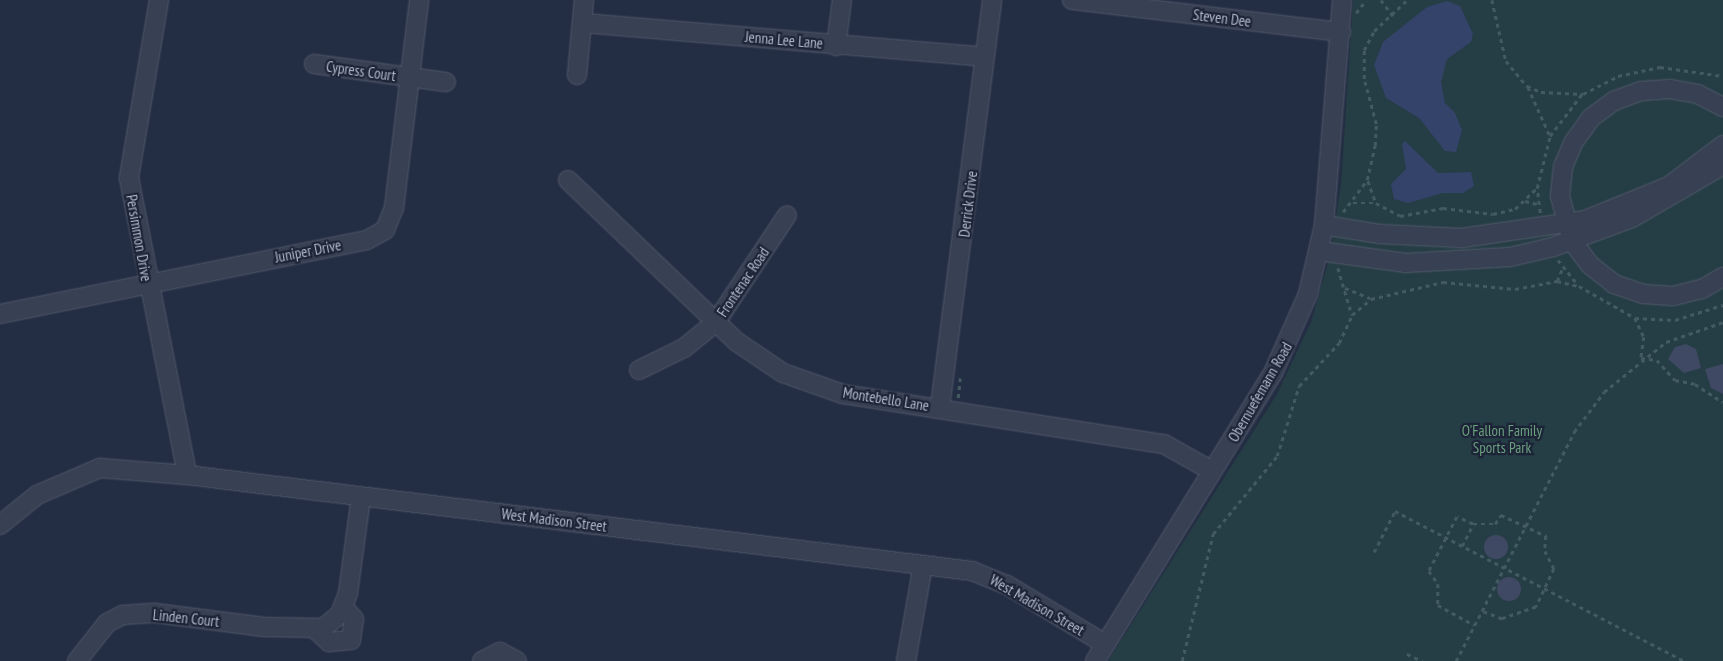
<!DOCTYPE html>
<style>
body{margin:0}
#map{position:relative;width:1723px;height:661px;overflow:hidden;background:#232d43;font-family:"PT Sans Narrow",sans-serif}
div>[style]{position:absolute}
.green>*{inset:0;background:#253d44}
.water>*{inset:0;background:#34436a}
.building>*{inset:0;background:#404964}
.round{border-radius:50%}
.path>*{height:2.5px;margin-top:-1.25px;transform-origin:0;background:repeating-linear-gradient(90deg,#445a61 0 4px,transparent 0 8px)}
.roads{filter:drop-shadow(0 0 1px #535a6d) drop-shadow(0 0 1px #535a6d)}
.minor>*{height:18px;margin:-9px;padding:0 9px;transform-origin:9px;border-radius:9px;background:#384053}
span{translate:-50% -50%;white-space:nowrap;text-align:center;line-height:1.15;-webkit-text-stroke:4.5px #1d2438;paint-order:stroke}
.street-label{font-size:15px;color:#b5bbcd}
.park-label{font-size:15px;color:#6aa07d}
</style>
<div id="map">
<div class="green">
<div style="clip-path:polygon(1353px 0,1723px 0,1723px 661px,1108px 661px,1277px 394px,1311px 322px,1330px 256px,1341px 184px)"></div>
</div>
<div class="water">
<div style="clip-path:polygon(1447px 1px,1460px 6px,1473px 34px,1471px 42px,1447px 59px,1441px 82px,1445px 103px,1455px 113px,1462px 130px,1456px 152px,1445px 151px,1419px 118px,1386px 98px,1374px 65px,1383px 42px,1427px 7px)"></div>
<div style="clip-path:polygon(1405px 141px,1438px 173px,1471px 172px,1474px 186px,1463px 193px,1443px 193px,1408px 203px,1394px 199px,1391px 184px,1406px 169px,1402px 144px)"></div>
</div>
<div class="building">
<div style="clip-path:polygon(1686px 344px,1696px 349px,1701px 368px,1684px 373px,1668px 359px,1675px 347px)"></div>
<div style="clip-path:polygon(1723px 364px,1723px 394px,1711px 388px,1705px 369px)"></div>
<div class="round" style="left:1484px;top:535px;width:24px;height:24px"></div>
<div class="round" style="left:1497px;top:577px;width:24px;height:24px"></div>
</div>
<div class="path">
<div style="left:1381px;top:0;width:20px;rotate:53deg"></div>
<div style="left:1492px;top:0;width:63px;rotate:77.1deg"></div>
<div style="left:1506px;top:61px;width:33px;rotate:50deg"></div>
<div style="left:1527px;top:86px;width:15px;rotate:23deg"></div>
<div style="left:1541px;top:92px;width:42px;rotate:2.7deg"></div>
<div style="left:1583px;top:94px;width:39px;rotate:-27deg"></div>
<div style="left:1618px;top:76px;width:43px;rotate:-12.1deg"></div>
<div style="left:1660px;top:67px;width:64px;rotate:8.1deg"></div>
<div style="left:1356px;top:13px;width:16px;rotate:-52deg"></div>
<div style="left:1528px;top:87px;width:54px;rotate:65.8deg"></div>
<div style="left:1368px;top:181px;width:23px;rotate:70deg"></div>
<div style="left:1525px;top:201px;width:13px;rotate:13deg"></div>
<div style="left:1353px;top:203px;width:23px"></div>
<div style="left:1376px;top:203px;width:27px;rotate:28deg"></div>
<div style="left:1400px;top:216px;width:44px;rotate:-10.5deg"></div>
<div style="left:1443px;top:208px;width:50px;rotate:6.8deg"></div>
<div style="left:1493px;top:214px;width:23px;rotate:-13deg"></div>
<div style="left:1515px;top:209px;width:30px;rotate:-44deg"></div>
<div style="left:1343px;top:212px;width:40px;rotate:-53deg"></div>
<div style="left:1367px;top:180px;width:35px;rotate:-77deg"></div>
<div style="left:1375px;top:146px;width:22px;rotate:-87deg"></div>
<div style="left:1376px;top:124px;width:47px;rotate:-104.9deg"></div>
<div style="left:1364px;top:79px;width:29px;rotate:-90deg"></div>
<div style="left:1364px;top:50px;width:21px;rotate:-62deg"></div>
<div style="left:1374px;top:31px;width:45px;rotate:-43.2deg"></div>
<div style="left:1540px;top:213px;width:25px;rotate:-97deg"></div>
<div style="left:1537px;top:188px;width:54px;rotate:-76deg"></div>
<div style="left:1550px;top:136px;width:53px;rotate:-52.7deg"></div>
<div style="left:1558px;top:260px;width:32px;rotate:51deg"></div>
<div style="left:1338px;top:268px;width:49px;rotate:73.4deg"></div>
<div style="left:1557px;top:281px;width:13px;rotate:-67deg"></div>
<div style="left:1345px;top:288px;width:27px;rotate:22deg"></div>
<div style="left:1635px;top:318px;width:21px;rotate:65deg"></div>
<div style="left:1644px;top:337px;width:21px;rotate:98deg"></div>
<div style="left:1641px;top:358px;width:16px;rotate:7deg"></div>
<div style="left:1657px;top:360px;width:27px;rotate:48deg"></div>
<div style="left:1675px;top:380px;width:20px;rotate:11deg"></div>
<div style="left:1695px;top:384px;width:33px;rotate:33deg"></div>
<div style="left:958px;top:398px;width:20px;rotate:-84deg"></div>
<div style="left:1473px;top:524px;width:17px;rotate:-156deg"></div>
<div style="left:1457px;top:517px;width:61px;rotate:117.4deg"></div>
<div style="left:1429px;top:571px;width:16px;rotate:55deg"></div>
<div style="left:1438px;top:584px;width:21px;rotate:90deg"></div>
<div style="left:1438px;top:605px;width:41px;rotate:29.1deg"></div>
<div style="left:1462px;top:546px;width:25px;rotate:-63deg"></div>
<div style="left:1473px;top:524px;width:22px"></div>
<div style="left:1495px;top:524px;width:11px;rotate:-56deg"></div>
<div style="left:1501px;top:515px;width:50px;rotate:25deg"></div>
<div style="left:1546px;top:536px;width:15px;rotate:94deg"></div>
<div style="left:1545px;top:551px;width:20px;rotate:63deg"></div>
<div style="left:1554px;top:569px;width:42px;rotate:115.3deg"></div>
<div style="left:1536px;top:607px;width:36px;rotate:161deg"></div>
<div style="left:1502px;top:619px;width:22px;rotate:-159deg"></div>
<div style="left:1374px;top:552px;width:46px;rotate:-62.9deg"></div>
<div style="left:1395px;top:511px;width:326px;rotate:27.4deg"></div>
<div style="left:1407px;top:654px;width:17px;rotate:25deg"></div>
<div style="left:1182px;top:661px;width:131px;rotate:-76.3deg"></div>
<div style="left:1213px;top:534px;width:101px;rotate:-50.6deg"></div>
<div style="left:1277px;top:456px;width:73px;rotate:-72.6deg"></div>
<div style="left:1299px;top:386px;width:59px;rotate:-47.1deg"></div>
<div style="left:1339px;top:343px;width:31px;rotate:-65deg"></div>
<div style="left:1352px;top:315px;width:25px;rotate:-40deg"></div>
<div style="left:1371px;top:299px;width:74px;rotate:-13.3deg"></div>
<div style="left:1443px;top:282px;width:72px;rotate:5.6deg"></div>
<div style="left:1515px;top:289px;width:43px;rotate:-10.8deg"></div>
<div style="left:1557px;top:281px;width:23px;rotate:13deg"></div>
<div style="left:1579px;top:286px;width:64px;rotate:29.7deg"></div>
<div style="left:1635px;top:318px;width:40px;rotate:2.9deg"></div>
<div style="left:1675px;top:320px;width:50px;rotate:-17.4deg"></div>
<div style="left:1456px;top:661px;width:258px;rotate:-62.7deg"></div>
<div style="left:1574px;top:432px;width:50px;rotate:-53.1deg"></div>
<div style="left:1604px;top:392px;width:80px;rotate:-38.9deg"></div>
<div style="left:1666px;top:342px;width:60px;rotate:-19.3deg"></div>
</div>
<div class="roads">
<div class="minor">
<div style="left:159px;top:0;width:181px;rotate:99.6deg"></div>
<div style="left:129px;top:178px;width:303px;rotate:78.9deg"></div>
<div style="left:1072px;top:0;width:271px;rotate:6.8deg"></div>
<div style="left:583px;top:23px;width:403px;rotate:4.8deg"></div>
<div style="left:836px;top:46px;width:46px;rotate:-82.6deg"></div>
<div style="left:314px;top:64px;width:133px;rotate:7.8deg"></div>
<div style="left:577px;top:75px;width:75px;rotate:-84.7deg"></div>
<div style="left:1723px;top:107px;width:28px;rotate:-153deg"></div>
<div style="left:1698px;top:94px;width:28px;rotate:-170deg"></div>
<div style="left:1670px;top:89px;width:29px;rotate:176deg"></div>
<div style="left:1641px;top:91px;width:29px;rotate:160deg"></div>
<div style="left:1614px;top:101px;width:29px;rotate:144deg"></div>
<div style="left:1591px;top:118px;width:29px;rotate:126deg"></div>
<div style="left:1574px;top:141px;width:28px;rotate:113deg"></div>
<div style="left:1563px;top:167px;width:29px;rotate:96deg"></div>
<div style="left:1560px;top:196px;width:47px;rotate:75.1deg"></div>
<div style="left:1572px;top:241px;width:30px;rotate:53deg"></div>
<div style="left:1590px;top:265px;width:31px;rotate:38deg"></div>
<div style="left:1614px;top:284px;width:31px;rotate:19deg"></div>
<div style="left:1643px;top:294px;width:30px;rotate:4deg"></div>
<div style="left:1673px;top:296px;width:30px;rotate:-14deg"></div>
<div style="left:1702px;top:289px;width:24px;rotate:-30deg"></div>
<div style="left:568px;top:180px;width:234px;rotate:43.8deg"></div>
<div style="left:737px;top:342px;width:55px;rotate:34deg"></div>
<div style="left:783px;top:373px;width:64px;rotate:19.3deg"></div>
<div style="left:843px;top:394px;width:325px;rotate:8.9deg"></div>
<div style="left:1164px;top:444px;width:55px;rotate:29.4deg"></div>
<div style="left:1324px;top:225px;width:57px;rotate:9.1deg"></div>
<div style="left:1380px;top:234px;width:82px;rotate:2.8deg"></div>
<div style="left:1462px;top:238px;width:124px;rotate:-8.3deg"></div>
<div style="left:1585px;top:220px;width:91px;rotate:-22deg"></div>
<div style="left:1669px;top:186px;width:68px;rotate:-37.2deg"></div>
<div style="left:1319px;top:251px;width:87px;rotate:7.9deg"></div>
<div style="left:1405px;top:263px;width:105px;rotate:-3.3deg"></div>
<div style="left:1510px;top:257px;width:44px;rotate:-13.1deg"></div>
<div style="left:1553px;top:247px;width:84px;rotate:-20.2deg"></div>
<div style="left:1632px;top:218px;width:105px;rotate:-30.2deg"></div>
<div style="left:0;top:314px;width:374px;rotate:-11.4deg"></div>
<div style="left:367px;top:240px;width:21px;rotate:-29deg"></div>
<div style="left:385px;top:230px;width:24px;rotate:-68deg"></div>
<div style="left:394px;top:208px;width:209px;rotate:-83.1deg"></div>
<div style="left:639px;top:370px;width:50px;rotate:-26.1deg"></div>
<div style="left:684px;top:348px;width:41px;rotate:-39.1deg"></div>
<div style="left:716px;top:322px;width:128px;rotate:-56.4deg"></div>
<div style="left:940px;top:407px;width:410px;rotate:-82.7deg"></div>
<div style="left:0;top:525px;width:48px;rotate:-39deg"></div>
<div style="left:37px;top:495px;width:69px;rotate:-23.2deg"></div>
<div style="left:100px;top:468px;width:87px;rotate:4.6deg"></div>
<div style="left:187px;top:475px;width:791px;rotate:6.97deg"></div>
<div style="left:972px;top:571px;width:38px;rotate:22deg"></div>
<div style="left:1007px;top:585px;width:114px;rotate:31deg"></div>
<div style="left:316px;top:630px;width:18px;rotate:43deg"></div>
<div style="left:329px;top:642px;width:22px;rotate:-5deg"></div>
<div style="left:351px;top:640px;width:21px;rotate:-82deg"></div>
<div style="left:354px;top:619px;width:16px;rotate:-133deg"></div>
<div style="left:77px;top:661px;width:48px;rotate:-51.7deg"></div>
<div style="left:107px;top:623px;width:18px;rotate:-27deg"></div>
<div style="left:123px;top:615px;width:32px;rotate:-4deg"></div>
<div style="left:155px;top:613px;width:110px;rotate:7.3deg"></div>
<div style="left:264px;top:627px;width:59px;rotate:1deg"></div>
<div style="left:323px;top:628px;width:22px;rotate:-39deg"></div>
<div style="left:340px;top:614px;width:22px;rotate:-69deg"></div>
<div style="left:348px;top:593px;width:97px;rotate:-82.3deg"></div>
<div style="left:482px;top:661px;width:20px;rotate:-27deg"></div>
<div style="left:500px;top:652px;width:19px;rotate:28deg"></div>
<div style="left:906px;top:661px;width:97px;rotate:-80deg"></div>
<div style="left:1095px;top:661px;width:339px;rotate:-58.3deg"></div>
<div style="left:1273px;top:373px;width:86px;rotate:-66.1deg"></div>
<div style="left:1308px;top:294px;width:71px;rotate:-76.9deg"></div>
<div style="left:1324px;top:225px;width:226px;rotate:-85.4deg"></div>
</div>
</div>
<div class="street-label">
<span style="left:1222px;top:18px;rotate:7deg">Steven Dee</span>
<span style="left:784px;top:40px;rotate:5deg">Jenna Lee Lane</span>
<span style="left:361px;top:71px;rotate:8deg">Cypress Court</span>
<span style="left:968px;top:204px;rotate:-83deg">Derrick Drive</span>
<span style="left:139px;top:238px;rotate:80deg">Persimmon Drive</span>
<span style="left:308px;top:251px;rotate:-11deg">Juniper Drive</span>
<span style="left:743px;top:282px;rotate:-56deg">Frontenac Road</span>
<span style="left:1260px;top:392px;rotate:-60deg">Obernuefemann Road</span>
<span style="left:886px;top:399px;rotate:9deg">Montebello Lane</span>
<span style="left:554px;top:520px;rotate:7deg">West Madison Street</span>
<span style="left:1037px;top:605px;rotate:30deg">West Madison Street</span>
<span style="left:186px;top:618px;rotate:6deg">Linden Court</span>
</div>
<div class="park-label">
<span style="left:1502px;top:439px">O'Fallon Family<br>Sports Park</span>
</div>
</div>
